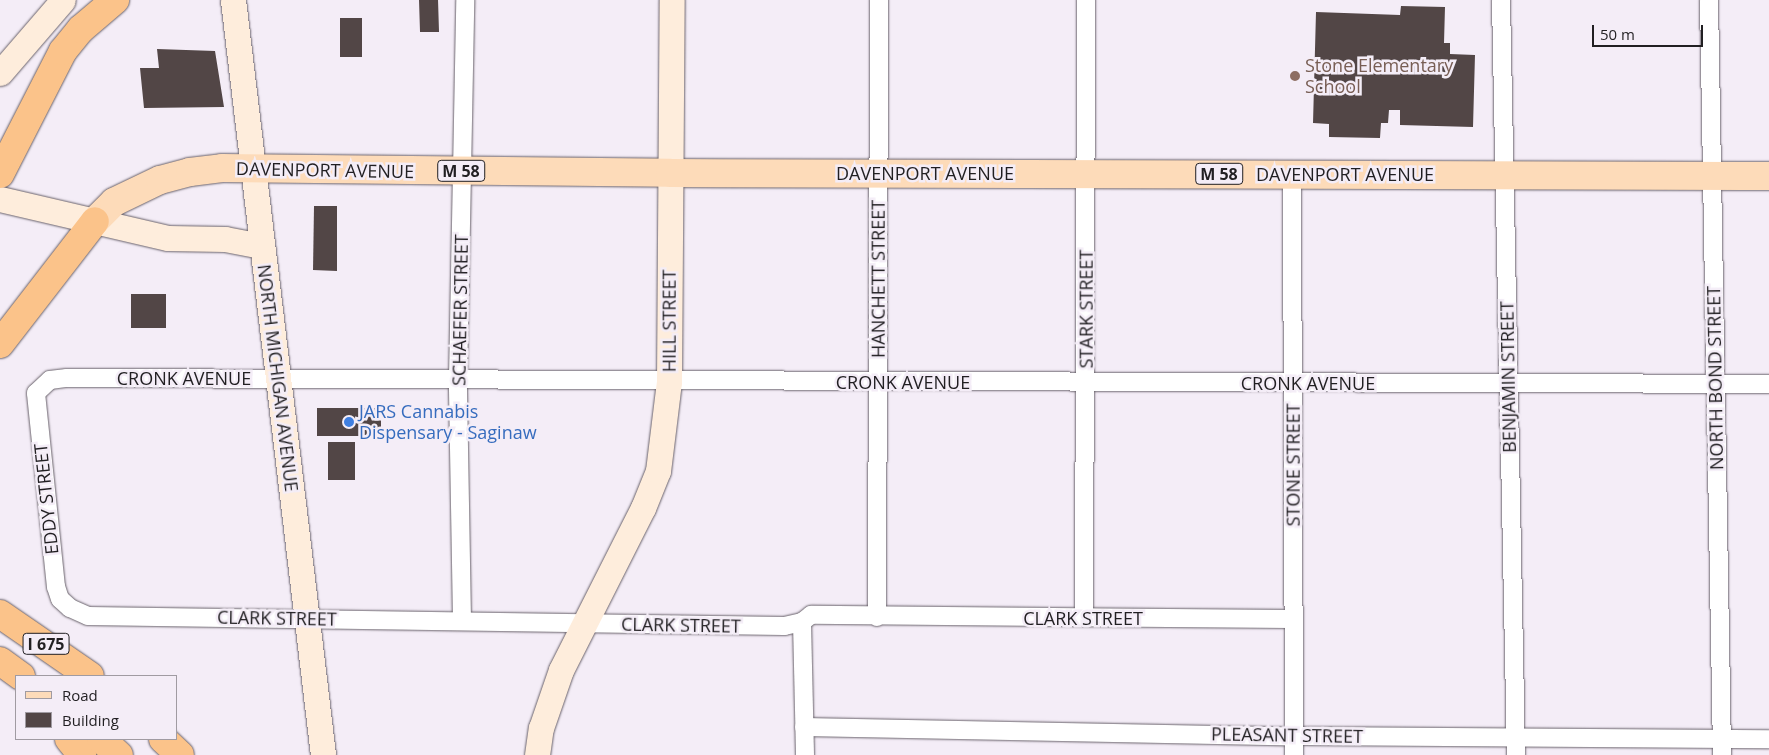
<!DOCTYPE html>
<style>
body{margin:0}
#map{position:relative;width:1769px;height:755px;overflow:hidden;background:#f4edf7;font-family:"Open Sans",sans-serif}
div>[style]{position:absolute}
.building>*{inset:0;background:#524646}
.roads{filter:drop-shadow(0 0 1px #69626b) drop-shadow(0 0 1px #69626b)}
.minor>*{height:18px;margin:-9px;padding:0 9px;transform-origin:9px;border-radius:9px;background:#fff}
.secondary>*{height:25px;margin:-12.5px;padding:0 12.5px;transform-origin:12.5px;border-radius:12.5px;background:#feeddc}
.primary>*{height:28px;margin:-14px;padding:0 14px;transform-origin:14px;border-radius:14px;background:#fddbb9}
.motorway>*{height:28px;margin:-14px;padding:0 14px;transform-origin:14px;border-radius:14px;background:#fbc38a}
.dots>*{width:14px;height:14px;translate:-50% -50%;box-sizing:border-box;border:2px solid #f4edf7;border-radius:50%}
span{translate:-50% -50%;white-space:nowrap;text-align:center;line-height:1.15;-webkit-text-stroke:5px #f4edf7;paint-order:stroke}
.shield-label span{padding:1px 4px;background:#f4edf7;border:1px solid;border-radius:4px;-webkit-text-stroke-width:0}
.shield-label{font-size:16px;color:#211f22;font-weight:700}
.education-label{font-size:18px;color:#785e54}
.left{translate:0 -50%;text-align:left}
.street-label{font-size:18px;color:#211f22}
.shop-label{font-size:18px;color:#366cbe}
.legend{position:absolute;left:15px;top:675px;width:162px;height:65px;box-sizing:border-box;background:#f4edf7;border:1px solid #a09ba2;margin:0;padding:6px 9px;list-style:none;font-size:15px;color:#211f22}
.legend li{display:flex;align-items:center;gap:10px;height:25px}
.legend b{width:25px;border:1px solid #a09ba2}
.scale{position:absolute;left:1592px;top:25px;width:111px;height:22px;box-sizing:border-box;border:2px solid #211f22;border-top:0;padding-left:6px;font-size:15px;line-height:18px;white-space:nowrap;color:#211f22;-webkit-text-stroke:4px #f4edf7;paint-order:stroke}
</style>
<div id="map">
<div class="building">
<div style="clip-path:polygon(419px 0,438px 0,439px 32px,420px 32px)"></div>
<div style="clip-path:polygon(1401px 6px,1445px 7px,1444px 43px,1450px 43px,1450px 54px,1475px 55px,1473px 127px,1400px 125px,1400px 110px,1389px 110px,1388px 123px,1381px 123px,1380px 138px,1329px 137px,1329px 124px,1313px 123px,1316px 12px,1400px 15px)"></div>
<div style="clip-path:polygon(340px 18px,362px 18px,362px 57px,340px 57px)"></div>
<div style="clip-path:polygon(157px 49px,215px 51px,224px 107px,144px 108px,140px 68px,159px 68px)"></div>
<div style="clip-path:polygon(314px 206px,337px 206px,337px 271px,313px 270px)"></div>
<div style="clip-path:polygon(131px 294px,166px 294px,166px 328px,131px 328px)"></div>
<div style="clip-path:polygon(317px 408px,381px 408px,381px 436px,317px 436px)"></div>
<div style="clip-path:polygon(328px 442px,355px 442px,355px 480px,328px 480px)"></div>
</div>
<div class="roads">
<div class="minor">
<div style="left:1501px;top:0;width:755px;rotate:88.86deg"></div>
<div style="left:1709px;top:0;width:755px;rotate:89.01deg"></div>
<div style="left:1292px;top:174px;width:581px;rotate:89.8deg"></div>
<div style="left:877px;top:617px;width:617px;rotate:-89.81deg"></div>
<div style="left:1084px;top:617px;width:617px;rotate:-89.81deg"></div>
<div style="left:1291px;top:619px;width:480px;rotate:-179.5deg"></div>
<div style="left:811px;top:615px;width:11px;rotate:142deg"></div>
<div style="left:802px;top:622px;width:18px;rotate:167deg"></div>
<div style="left:784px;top:626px;width:696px;rotate:-179.18deg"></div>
<div style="left:88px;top:616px;width:20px;rotate:-156deg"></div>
<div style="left:70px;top:608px;width:13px;rotate:-138deg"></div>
<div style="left:60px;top:599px;width:13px;rotate:-108deg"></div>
<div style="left:56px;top:587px;width:195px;rotate:-95.9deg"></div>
<div style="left:36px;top:393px;width:19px;rotate:-43deg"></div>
<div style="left:50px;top:380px;width:17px;rotate:-7deg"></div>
<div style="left:67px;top:378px;width:1702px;rotate:0.2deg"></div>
<div style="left:462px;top:620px;width:240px;rotate:-91deg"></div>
<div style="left:458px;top:380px;width:380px;rotate:-88.9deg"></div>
<div style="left:802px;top:622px;width:133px;rotate:88.7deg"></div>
<div style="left:804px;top:727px;width:490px;rotate:1.1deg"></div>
<div style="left:1294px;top:736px;width:475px;rotate:0.4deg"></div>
</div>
<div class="secondary">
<div style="left:233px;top:0;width:760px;rotate:83.2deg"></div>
<div style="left:0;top:73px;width:96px;rotate:-49.2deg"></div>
<div style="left:0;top:199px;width:172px;rotate:13.1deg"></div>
<div style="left:168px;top:238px;width:57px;rotate:1deg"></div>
<div style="left:225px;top:239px;width:37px;rotate:11deg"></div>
<div style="left:537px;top:755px;width:27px;rotate:-82deg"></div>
<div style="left:541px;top:728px;width:61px;rotate:-71deg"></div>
<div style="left:561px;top:670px;width:182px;rotate:-63.2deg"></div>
<div style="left:643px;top:508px;width:40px;rotate:-68deg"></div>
<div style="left:658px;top:471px;width:90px;rotate:-83deg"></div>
<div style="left:669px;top:382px;width:382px;rotate:-89.6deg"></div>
</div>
<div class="primary">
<div style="left:95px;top:221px;width:27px;rotate:-45deg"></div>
<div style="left:114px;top:202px;width:51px;rotate:-25.6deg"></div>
<div style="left:160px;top:180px;width:31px;rotate:-15deg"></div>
<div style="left:190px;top:172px;width:32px;rotate:-7deg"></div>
<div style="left:222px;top:168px;width:448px;rotate:0.6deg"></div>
<div style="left:670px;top:173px;width:1099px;rotate:0.16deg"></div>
</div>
<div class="motorway">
<div style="left:0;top:174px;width:138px;rotate:-62.9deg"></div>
<div style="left:63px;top:51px;width:28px;rotate:-51deg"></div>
<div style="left:81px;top:29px;width:45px;rotate:-40.5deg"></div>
<div style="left:0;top:344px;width:155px;rotate:-52.3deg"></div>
<div style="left:0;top:614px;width:109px;rotate:34.6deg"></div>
<div style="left:0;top:661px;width:26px;rotate:36deg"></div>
<div style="left:69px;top:739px;width:21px;rotate:51deg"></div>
<div style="left:101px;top:739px;width:24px;rotate:42deg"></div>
<div style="left:163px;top:739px;width:23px;rotate:43deg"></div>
</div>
</div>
<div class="dots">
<div style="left:1295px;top:76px;background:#8d6e63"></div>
<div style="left:349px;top:422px;background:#3f7fe0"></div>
</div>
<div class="shield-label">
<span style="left:461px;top:171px">M 58</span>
<span style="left:1219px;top:174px">M 58</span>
<span style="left:46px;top:644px">I 675</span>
</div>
<div class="education-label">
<span class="left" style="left:1305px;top:76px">Stone Elementary<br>School</span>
</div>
<div class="street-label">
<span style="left:325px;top:170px;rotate:1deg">DAVENPORT AVENUE</span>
<span style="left:925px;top:173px">DAVENPORT AVENUE</span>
<span style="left:1345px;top:174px">DAVENPORT AVENUE</span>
<span style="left:878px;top:279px;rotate:-90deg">HANCHETT STREET</span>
<span style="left:1086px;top:309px;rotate:-90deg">STARK STREET</span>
<span style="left:460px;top:310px;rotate:-89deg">SCHAEFER STREET</span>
<span style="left:669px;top:321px;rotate:-90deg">HILL STREET</span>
<span style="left:1508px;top:377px;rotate:-91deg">BENJAMIN STREET</span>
<span style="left:184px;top:378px">CRONK AVENUE</span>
<span style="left:278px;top:378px;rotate:83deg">NORTH MICHIGAN AVENUE</span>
<span style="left:1715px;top:378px;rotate:-91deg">NORTH BOND STREET</span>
<span style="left:903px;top:382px">CRONK AVENUE</span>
<span style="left:1308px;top:383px">CRONK AVENUE</span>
<span style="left:1293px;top:465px;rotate:-90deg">STONE STREET</span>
<span style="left:46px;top:499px;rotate:-96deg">EDDY STREET</span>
<span style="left:277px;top:618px;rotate:1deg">CLARK STREET</span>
<span style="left:1083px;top:618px">CLARK STREET</span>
<span style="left:681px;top:625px;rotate:1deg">CLARK STREET</span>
<span style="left:1287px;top:735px;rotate:1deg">PLEASANT STREET</span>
</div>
<div class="shop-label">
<span class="left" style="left:359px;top:422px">JARS Cannabis<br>Dispensary - Saginaw</span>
</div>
<ul class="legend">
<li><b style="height:6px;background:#fddbb9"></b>Road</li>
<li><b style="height:14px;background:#524646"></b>Building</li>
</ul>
<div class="scale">50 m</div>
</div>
